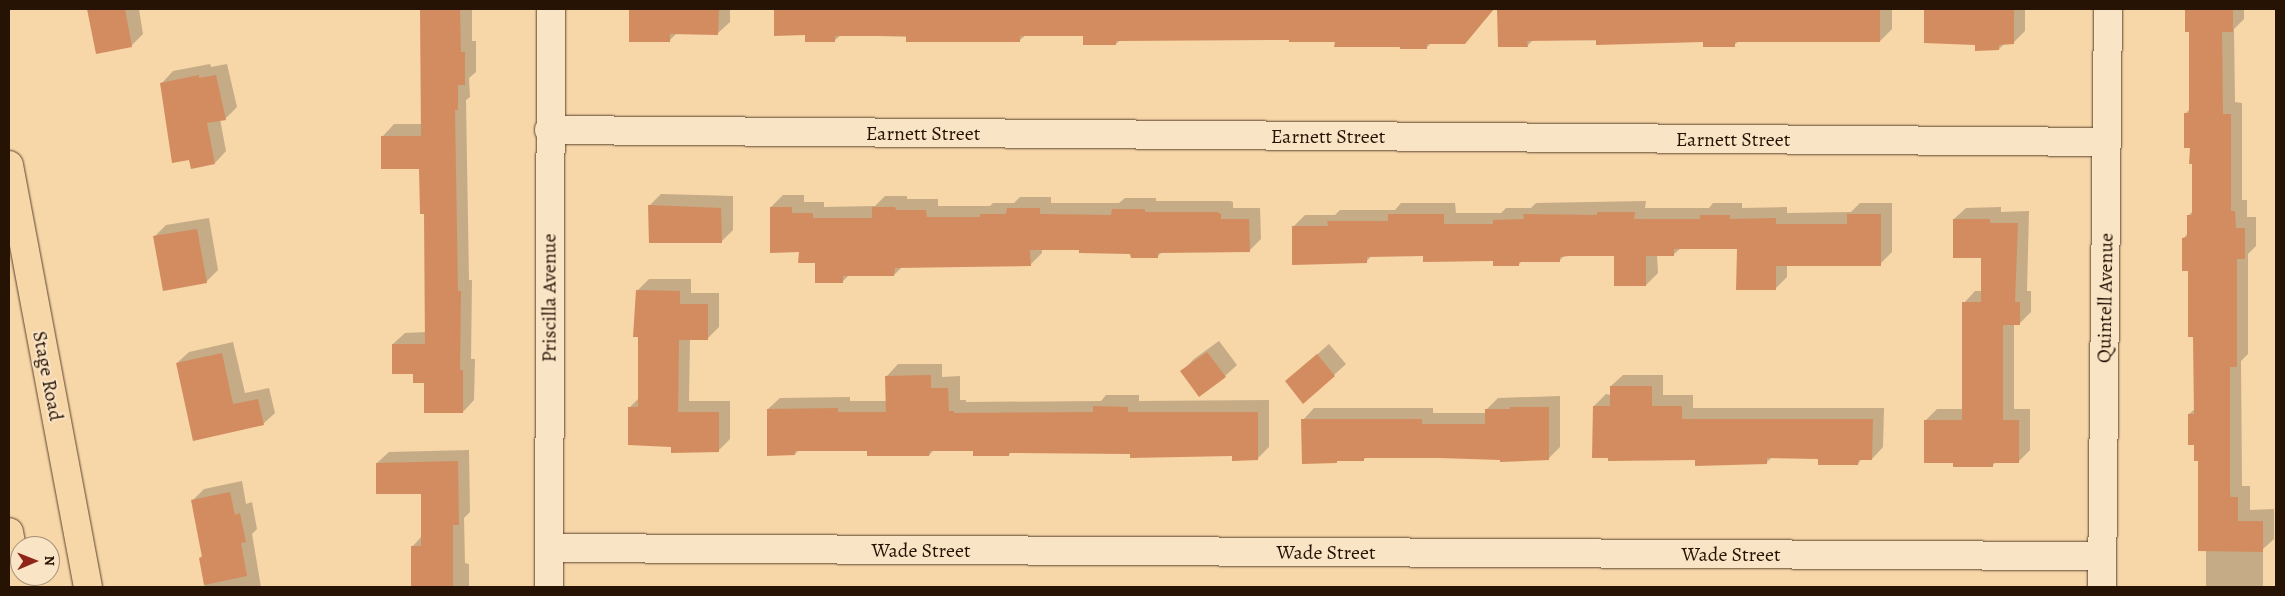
<!DOCTYPE html>
<style>
body{margin:0}
#map{position:relative;width:2285px;height:596px;overflow:hidden;background:#f7d6a8;font-family:Alegreya,serif}
div>[style]{position:absolute}
.shadow>*{inset:0;background:#0003}
.building>*{inset:0;background:#d38c5f}
.roads{filter:drop-shadow(0 0 1px #5a442d) drop-shadow(0 0 1px #5a442d)}
.minor>*{height:28px;margin:-14px;padding:0 14px;transform-origin:14px;border-radius:14px;background:#fae4c6}
.major>*{height:28px;margin:-14px;padding:0 14px;transform-origin:14px;border-radius:14px;background:#f7d6a8}
span{translate:-50% -50%;white-space:nowrap;text-align:center;line-height:1.15;-webkit-text-stroke:4px #fae4c6;paint-order:stroke}
.street-label{font-size:20px;color:#261304}
.frame{position:absolute;inset:0;border:10px solid #261304;pointer-events:none}
.north{position:absolute;left:10px;top:536px;width:50px;height:50px;box-sizing:border-box;background:#fae4c6;border:1px solid #a59078;border-radius:50%;rotate:89deg;font-size:14px;font-weight:700;line-height:20px;text-align:center;color:#261304}
.north::after{content:'';display:block;margin:auto;width:18px;height:22px;background:#8f2418;clip-path:polygon(50% 0,100% 100%,50% 72%,0 100%)}
</style>
<div id="map">
<div class="shadow">
<div style="clip-path:polygon(88px 9px,139px 9px,143px 34px,131px 46px,97px 52px)"></div>
<div style="clip-path:polygon(421px 9px,472px 9px,472px 41px,476px 41px,476px 72px,469px 78px,470px 97px,466px 100px,469px 280px,472px 280px,471px 359px,475px 359px,474px 400px,463px 412px,414px 372px,393px 344px,405px 333px,426px 332px,426px 213px,421px 168px,383px 136px,394px 124px,422px 124px)"></div>
<div style="clip-path:polygon(631px 9px,730px 9px,730px 22px,718px 33px,677px 33px,669px 41px,631px 40px)"></div>
<div style="clip-path:polygon(775px 9px,1494px 9px,1465px 42px,1431px 43px,1426px 48px,1336px 45px,1336px 41px,1290px 39px,1120px 40px,1116px 44px,1084px 34px,1026px 35px,1020px 40px,841px 35px,834px 41px,806px 34px,775px 34px)"></div>
<div style="clip-path:polygon(1498px 9px,1892px 9px,1892px 29px,1880px 41px,1739px 41px,1734px 45px,1704px 41px,1533px 40px,1527px 46px,1499px 46px)"></div>
<div style="clip-path:polygon(1925px 9px,2025px 9px,2025px 31px,2013px 43px,2005px 43px,1999px 49px,1976px 44px,1925px 41px)"></div>
<div style="clip-path:polygon(2186px 9px,2244px 9px,2244px 19px,2234px 29px,2235px 102px,2242px 103px,2242px 200px,2247px 200px,2247px 217px,2256px 217px,2256px 246px,2248px 254px,2248px 354px,2241px 361px,2242px 482px,2242px 486px,2250px 486px,2250px 510px,2274px 509px,2274px 539px,2263px 549px,2263px 587px,2206px 587px,2206px 550px,2199px 460px,2189px 414px,2195px 409px,2195px 336px,2189px 270px,2184px 238px,2188px 233px,2188px 216px,2193px 211px,2194px 163px,2186px 113px,2190px 109px,2191px 31px,2186px 31px)"></div>
<div style="clip-path:polygon(210px 64px,211px 67px,227px 64px,237px 107px,226px 118px,220px 119px,226px 151px,215px 163px,162px 83px,173px 71px)"></div>
<div style="clip-path:polygon(661px 194px,733px 196px,733px 230px,721px 242px,649px 206px)"></div>
<div style="clip-path:polygon(783px 195px,804px 195px,804px 202px,824px 202px,824px 207px,875px 206px,885px 196px,907px 196px,907px 199px,938px 199px,938px 206px,990px 206px,993px 203px,1014px 203px,1020px 197px,1051px 197px,1051px 203px,1119px 203px,1125px 198px,1156px 198px,1156px 201px,1230px 201px,1233px 202px,1233px 208px,1260px 208px,1261px 239px,1249px 251px,1162px 252px,1157px 257px,1080px 249px,1042px 249px,1042px 253px,1030px 265px,902px 267px,894px 275px,849px 275px,842px 282px,800px 251px,771px 207px)"></div>
<div style="clip-path:polygon(1646px 201px,1645px 208px,1709px 208px,1713px 203px,1742px 203px,1742px 208px,1787px 207px,1787px 213px,1851px 212px,1860px 203px,1892px 203px,1892px 252px,1880px 264px,1787px 265px,1787px 277px,1775px 289px,1738px 248px,1681px 248px,1673px 255px,1657px 255px,1658px 273px,1646px 285px,1615px 254px,1565px 255px,1559px 261px,1522px 261px,1519px 264px,1494px 260px,1425px 254px,1372px 255px,1367px 261px,1293px 227px,1305px 215px,1335px 215px,1340px 210px,1395px 210px,1401px 203px,1455px 203px,1456px 213px,1501px 213px,1506px 208px,1531px 208px,1536px 203px)"></div>
<div style="clip-path:polygon(2001px 207px,2001px 212px,2029px 211px,2027px 291px,2031px 291px,2031px 312px,2019px 324px,2014px 324px,2014px 409px,2030px 409px,2030px 450px,2019px 461px,1997px 461px,1992px 466px,1954px 461px,1925px 421px,1937px 409px,1964px 409px,1964px 303px,1975px 291px,1982px 291px,1983px 256px,1954px 219px,1966px 208px)"></div>
<div style="clip-path:polygon(209px 218px,218px 270px,206px 282px,154px 237px,166px 225px)"></div>
<div style="clip-path:polygon(649px 279px,691px 279px,691px 293px,719px 293px,719px 327px,707px 339px,690px 339px,689px 401px,730px 401px,730px 439px,718px 451px,672px 446px,629px 408px,639px 398px,638px 290px)"></div>
<div style="clip-path:polygon(1219px 341px,1237px 365px,1225px 376px,1182px 371px,1194px 359px)"></div>
<div style="clip-path:polygon(233px 342px,245px 393px,269px 388px,275px 413px,263px 424px,194px 440px,177px 363px,189px 352px)"></div>
<div style="clip-path:polygon(1329px 344px,1346px 364px,1334px 375px,1286px 382px)"></div>
<div style="clip-path:polygon(898px 364px,942px 364px,942px 377px,960px 376px,960px 400px,966px 400px,966px 402px,1101px 401px,1106px 395px,1139px 395px,1139px 401px,1269px 400px,1269px 447px,1257px 459px,1233px 455px,1011px 452px,1009px 455px,974px 449px,934px 450px,929px 455px,868px 450px,799px 450px,795px 454px,768px 409px,780px 398px,850px 397px,850px 401px,887px 401px,887px 376px)"></div>
<div style="clip-path:polygon(1623px 375px,1663px 375px,1663px 395px,1693px 395px,1693px 408px,1884px 408px,1883px 447px,1872px 459px,1862px 459px,1858px 463px,1819px 458px,1772px 457px,1767px 462px,1696px 459px,1594px 406px,1606px 394px,1611px 395px,1611px 386px)"></div>
<div style="clip-path:polygon(1560px 396px,1560px 447px,1548px 459px,1367px 457px,1364px 459px,1339px 460px,1336px 462px,1303px 420px,1314px 408px,1433px 408px,1433px 413px,1486px 413px,1486px 410px,1498px 398px)"></div>
<div style="clip-path:polygon(469px 450px,470px 512px,464px 518px,465px 563px,469px 564px,469px 587px,412px 587px,412px 547px,422px 536px,422px 493px,377px 463px,389px 452px)"></div>
<div style="clip-path:polygon(242px 481px,246px 504px,252px 502px,257px 529px,252px 534px,261px 587px,205px 587px,200px 558px,203px 555px,192px 501px,204px 489px)"></div>
</div>
<div class="building">
<div style="clip-path:polygon(87px 9px,125px 9px,132px 47px,96px 54px)"></div>
<div style="clip-path:polygon(420px 9px,460px 9px,461px 52px,465px 52px,465px 85px,458px 85px,458px 110px,455px 110px,458px 291px,461px 291px,460px 370px,463px 370px,463px 413px,424px 413px,424px 383px,413px 383px,413px 374px,392px 374px,392px 344px,425px 344px,424px 214px,420px 214px,419px 169px,381px 169px,381px 136px,421px 136px)"></div>
<div style="clip-path:polygon(629px 9px,719px 9px,718px 35px,670px 34px,670px 42px,629px 42px)"></div>
<div style="clip-path:polygon(774px 9px,1393px 10px,1494px 9px,1465px 44px,1427px 44px,1427px 49px,1400px 49px,1400px 47px,1334px 47px,1335px 42px,1289px 42px,1289px 40px,1116px 41px,1116px 45px,1083px 45px,1083px 36px,1020px 36px,1020px 42px,906px 42px,906px 36px,835px 36px,835px 42px,805px 42px,805px 35px,774px 36px)"></div>
<div style="clip-path:polygon(1497px 9px,1880px 9px,1880px 42px,1735px 42px,1735px 47px,1703px 47px,1703px 42px,1596px 45px,1596px 40px,1527px 41px,1528px 47px,1498px 47px)"></div>
<div style="clip-path:polygon(1924px 9px,2014px 9px,2014px 44px,1999px 45px,1999px 50px,1975px 51px,1975px 45px,1924px 43px)"></div>
<div style="clip-path:polygon(2185px 9px,2233px 9px,2233px 32px,2222px 32px,2223px 114px,2231px 114px,2231px 211px,2235px 211px,2236px 228px,2245px 228px,2245px 259px,2237px 259px,2237px 367px,2230px 367px,2230px 494px,2231px 497px,2238px 497px,2238px 521px,2263px 521px,2263px 552px,2198px 551px,2198px 461px,2194px 461px,2194px 445px,2188px 445px,2188px 414px,2194px 414px,2193px 337px,2188px 337px,2188px 271px,2182px 271px,2182px 238px,2187px 237px,2187px 215px,2192px 215px,2192px 164px,2189px 164px,2190px 148px,2184px 148px,2184px 113px,2189px 113px,2189px 32px,2185px 32px)"></div>
<div style="clip-path:polygon(199px 75px,199px 78px,216px 75px,226px 120px,207px 123px,215px 164px,191px 169px,189px 160px,172px 163px,160px 83px)"></div>
<div style="clip-path:polygon(648px 205px,721px 208px,722px 243px,649px 243px)"></div>
<div style="clip-path:polygon(770px 207px,792px 207px,792px 213px,813px 213px,813px 218px,872px 218px,872px 207px,895px 207px,896px 210px,926px 210px,927px 217px,980px 217px,980px 214px,1006px 214px,1007px 208px,1040px 208px,1040px 214px,1111px 215px,1112px 209px,1145px 209px,1145px 212px,1217px 212px,1221px 214px,1221px 219px,1249px 219px,1250px 252px,1158px 253px,1158px 258px,1131px 258px,1130px 254px,1079px 253px,1079px 250px,1030px 250px,1031px 266px,895px 268px,894px 276px,843px 276px,843px 283px,815px 283px,815px 263px,798px 263px,799px 252px,770px 253px)"></div>
<div style="clip-path:polygon(1597px 212px,1635px 212px,1634px 219px,1700px 219px,1700px 215px,1730px 215px,1730px 219px,1776px 218px,1776px 224px,1847px 224px,1847px 214px,1881px 214px,1881px 266px,1776px 266px,1776px 290px,1736px 290px,1737px 249px,1674px 249px,1674px 256px,1646px 256px,1646px 286px,1614px 286px,1614px 256px,1569px 256px,1560px 257px,1560px 262px,1519px 262px,1519px 266px,1493px 266px,1493px 261px,1423px 262px,1423px 256px,1367px 257px,1367px 263px,1292px 265px,1292px 226px,1328px 226px,1327px 221px,1388px 221px,1388px 214px,1444px 214px,1444px 224px,1493px 224px,1493px 220px,1524px 219px,1523px 214px,1597px 215px)"></div>
<div style="clip-path:polygon(1953px 219px,1990px 219px,1990px 223px,2018px 223px,2015px 302px,2020px 302px,2020px 325px,2003px 325px,2003px 420px,2019px 420px,2019px 463px,1993px 463px,1993px 467px,1953px 467px,1953px 463px,1924px 463px,1924px 420px,1962px 420px,1962px 302px,1981px 302px,1981px 258px,1953px 258px)"></div>
<div style="clip-path:polygon(197px 229px,207px 283px,163px 291px,153px 236px)"></div>
<div style="clip-path:polygon(636px 290px,680px 291px,680px 304px,708px 304px,708px 340px,679px 340px,678px 412px,719px 412px,719px 452px,671px 453px,671px 447px,628px 445px,628px 407px,638px 407px,638px 337px,633px 337px)"></div>
<div style="clip-path:polygon(1207px 352px,1226px 377px,1199px 397px,1180px 371px)"></div>
<div style="clip-path:polygon(222px 353px,233px 404px,258px 399px,264px 425px,193px 441px,176px 363px)"></div>
<div style="clip-path:polygon(1317px 354px,1335px 376px,1303px 404px,1285px 381px)"></div>
<div style="clip-path:polygon(931px 375px,931px 388px,948px 388px,949px 411px,954px 411px,954px 413px,1093px 412px,1093px 406px,1128px 407px,1128px 412px,1258px 412px,1258px 460px,1232px 461px,1232px 456px,1130px 458px,1130px 454px,1009px 453px,1009px 456px,973px 456px,973px 451px,930px 451px,929px 456px,867px 456px,867px 451px,795px 451px,795px 455px,767px 456px,767px 409px,838px 408px,838px 412px,886px 412px,885px 376px)"></div>
<div style="clip-path:polygon(1610px 386px,1652px 386px,1652px 406px,1682px 406px,1682px 419px,1873px 419px,1872px 460px,1859px 460px,1858px 465px,1818px 465px,1818px 459px,1767px 458px,1767px 464px,1695px 466px,1695px 460px,1608px 461px,1608px 458px,1592px 458px,1593px 406px,1610px 406px)"></div>
<div style="clip-path:polygon(1510px 407px,1549px 407px,1549px 460px,1500px 462px,1500px 460px,1439px 458px,1364px 458px,1364px 461px,1337px 461px,1337px 463px,1302px 464px,1301px 419px,1422px 419px,1422px 424px,1485px 424px,1485px 409px,1510px 409px)"></div>
<div style="clip-path:polygon(458px 461px,459px 525px,453px 525px,453px 587px,411px 587px,411px 546px,421px 546px,421px 494px,376px 494px,376px 463px)"></div>
<div style="clip-path:polygon(230px 492px,235px 515px,240px 513px,246px 542px,241px 543px,247px 576px,204px 585px,199px 558px,202px 557px,191px 500px)"></div>
</div>
<div class="roads">
<div class="minor">
<div style="left:549px;top:130px;width:1557px;rotate:0.44deg"></div>
<div style="left:549px;top:548px;width:1553px;rotate:0.3deg"></div>
<div style="left:549px;top:587px;width:578px;rotate:-89.8deg"></div>
<div style="left:2102px;top:587px;width:578px;rotate:-89.41deg"></div>
</div>
<div class="major">
<div style="left:9px;top:165px;width:429px;rotate:79.4deg"></div>
<div style="left:9px;top:532px;width:56px;rotate:79.7deg"></div>
</div>
</div>
<div class="street-label">
<span style="left:923px;top:133px">Earnett Street</span>
<span style="left:1328px;top:136px">Earnett Street</span>
<span style="left:1733px;top:139px">Earnett Street</span>
<span style="left:549px;top:298px;rotate:-90deg">Priscilla Avenue</span>
<span style="left:2105px;top:298px;rotate:-89deg">Quintell Avenue</span>
<span style="left:48px;top:376px;rotate:79deg">Stage Road</span>
<span style="left:921px;top:550px">Wade Street</span>
<span style="left:1326px;top:552px">Wade Street</span>
<span style="left:1731px;top:554px">Wade Street</span>
</div>
<div class="frame"></div>
<div class="north">N</div>
</div>
